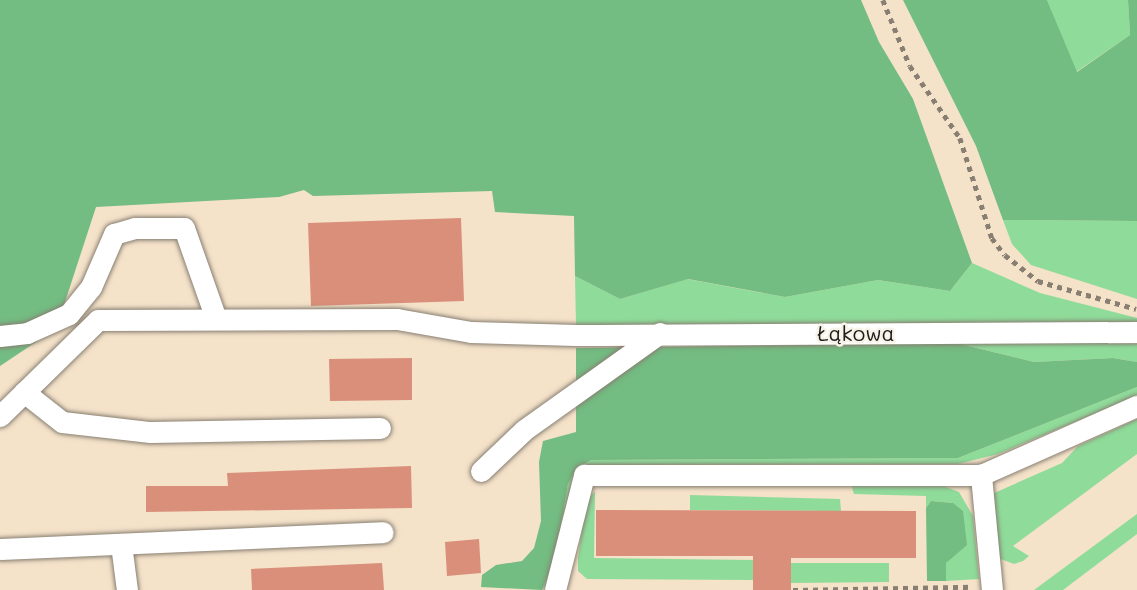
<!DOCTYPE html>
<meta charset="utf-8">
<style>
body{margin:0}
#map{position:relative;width:1137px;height:590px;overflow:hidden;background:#f4e2c9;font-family:Mali,sans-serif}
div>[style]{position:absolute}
.green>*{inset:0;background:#8fdc9a}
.forest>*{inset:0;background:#73bc82}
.building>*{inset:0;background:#d98f79}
.path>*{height:4.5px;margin-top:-2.25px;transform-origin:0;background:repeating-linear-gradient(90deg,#887f72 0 5px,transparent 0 10px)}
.roads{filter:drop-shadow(0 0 2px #887f72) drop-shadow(0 0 2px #887f72)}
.minor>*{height:21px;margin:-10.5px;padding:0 10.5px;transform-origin:10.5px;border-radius:10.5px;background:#fff}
span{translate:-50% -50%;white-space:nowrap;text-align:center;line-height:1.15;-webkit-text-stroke:5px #f7f3e8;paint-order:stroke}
.street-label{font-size:21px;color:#1c1c1c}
</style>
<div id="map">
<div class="green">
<div style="clip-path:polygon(1047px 0,1128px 0,1130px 35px,1076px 72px)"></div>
<div style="clip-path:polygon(1003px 220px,1137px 221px,1137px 299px,1031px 265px,1012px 244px)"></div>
<div style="clip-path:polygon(972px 263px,1040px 293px,1137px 318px,1137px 323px,576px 325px,575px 276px,620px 299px,687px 279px,785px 297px,878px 280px,950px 291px)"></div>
<div style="clip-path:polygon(1060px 341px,1137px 344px,1137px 362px,1113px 358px,1034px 362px,956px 343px)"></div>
<div style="clip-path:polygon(1137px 387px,1137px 396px,1127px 400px,998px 454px,958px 464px,588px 465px,571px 483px,558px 571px,542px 590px,556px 555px,568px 484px,577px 468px,591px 460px,958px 458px)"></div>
<div style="clip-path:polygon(1137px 419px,1137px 454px,1013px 546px,1029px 556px,1023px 561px,1014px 564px,998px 558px,992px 494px,1062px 463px,1078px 446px)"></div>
<div style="clip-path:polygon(851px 484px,939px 484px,959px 492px,973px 516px,979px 579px,946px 581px,946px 563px,953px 555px,953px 503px,931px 501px,926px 508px,926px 496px,854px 494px)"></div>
<div style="clip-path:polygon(595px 492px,594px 558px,753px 560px,753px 580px,587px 579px,578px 571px,578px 558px,586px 500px)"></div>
<div style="clip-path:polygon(690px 495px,840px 499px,841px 511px,690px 510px)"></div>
<div style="clip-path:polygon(1137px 514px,1137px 534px,1063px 590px,1034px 590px)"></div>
<div style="clip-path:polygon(791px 563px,889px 563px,889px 582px,791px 583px)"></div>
</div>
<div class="forest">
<div style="clip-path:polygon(0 0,861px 0,879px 42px,913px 99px,972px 263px,950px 291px,878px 280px,785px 297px,688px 279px,620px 299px,575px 276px,574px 216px,495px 212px,492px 191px,313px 196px,304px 190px,279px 197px,96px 207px,64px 305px,36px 342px,0 366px)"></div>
<div style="clip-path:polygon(903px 0,1047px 0,1077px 72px,1130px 35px,1128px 0,1137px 0,1137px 221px,1003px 220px,976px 146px)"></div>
<div style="clip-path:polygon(956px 343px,1034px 362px,1113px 358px,1137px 362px,1137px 387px,958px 458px,591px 460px,577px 468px,568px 484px,556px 555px,542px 590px,481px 587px,482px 575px,496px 565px,522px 561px,534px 548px,541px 521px,539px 462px,543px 441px,576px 432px,576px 348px)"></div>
<div style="clip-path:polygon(931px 501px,953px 503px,963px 511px,967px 545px,946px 563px,946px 581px,927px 581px,926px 508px)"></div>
</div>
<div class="building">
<div style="clip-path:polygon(461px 218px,464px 301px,311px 306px,308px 223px)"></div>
<div style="clip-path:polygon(412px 358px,412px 400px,330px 401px,329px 359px)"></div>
<div style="clip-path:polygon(411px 466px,412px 508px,146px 512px,146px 486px,228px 486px,227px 473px)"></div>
<div style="clip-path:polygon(596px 510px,916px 511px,916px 558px,791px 558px,791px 590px,753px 590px,753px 556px,596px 556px)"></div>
<div style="clip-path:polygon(479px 539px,481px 573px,447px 576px,445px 542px)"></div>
<div style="clip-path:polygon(382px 563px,384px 590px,252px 590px,251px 569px)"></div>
</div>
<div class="path">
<div style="left:883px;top:0;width:71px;rotate:67.8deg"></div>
<div style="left:910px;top:66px;width:88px;rotate:55.2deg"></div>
<div style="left:960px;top:138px;width:105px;rotate:72.3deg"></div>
<div style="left:992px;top:238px;width:21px;rotate:53deg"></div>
<div style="left:1005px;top:255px;width:42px;rotate:38.2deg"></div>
<div style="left:1038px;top:281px;width:102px;rotate:15.9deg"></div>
<div style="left:793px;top:590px;width:180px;rotate:-1deg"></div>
</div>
<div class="roads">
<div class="minor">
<div style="left:0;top:336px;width:27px;rotate:-6deg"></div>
<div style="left:27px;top:333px;width:46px;rotate:-24.3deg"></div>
<div style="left:69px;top:314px;width:35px;rotate:-51deg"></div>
<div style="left:91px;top:287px;width:58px;rotate:-66.5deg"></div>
<div style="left:114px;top:234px;width:22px;rotate:-16deg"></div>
<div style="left:135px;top:228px;width:49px"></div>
<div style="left:184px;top:228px;width:96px;rotate:70.6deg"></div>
<div style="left:24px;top:392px;width:48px;rotate:38.3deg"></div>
<div style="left:62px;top:422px;width:89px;rotate:6.5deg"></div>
<div style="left:150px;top:432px;width:230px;rotate:-1deg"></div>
<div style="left:0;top:416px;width:137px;rotate:-44.4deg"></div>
<div style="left:98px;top:320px;width:299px;rotate:-0.2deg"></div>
<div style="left:397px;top:319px;width:75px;rotate:10deg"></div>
<div style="left:471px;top:332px;width:105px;rotate:1.6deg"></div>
<div style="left:576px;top:335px;width:561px;rotate:-0.31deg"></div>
<div style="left:481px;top:471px;width:59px;rotate:-43.6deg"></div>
<div style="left:524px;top:430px;width:167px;rotate:-35.5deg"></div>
<div style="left:121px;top:544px;width:46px;rotate:82.6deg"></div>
<div style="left:0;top:549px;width:383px;rotate:-2.5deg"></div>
<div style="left:555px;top:590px;width:119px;rotate:-75.8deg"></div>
<div style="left:584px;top:475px;width:397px"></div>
<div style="left:992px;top:590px;width:116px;rotate:-95.5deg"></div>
<div style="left:981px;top:475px;width:171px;rotate:-23.9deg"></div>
</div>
</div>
<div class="street-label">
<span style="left:856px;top:333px">Łąkowa</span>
</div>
</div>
